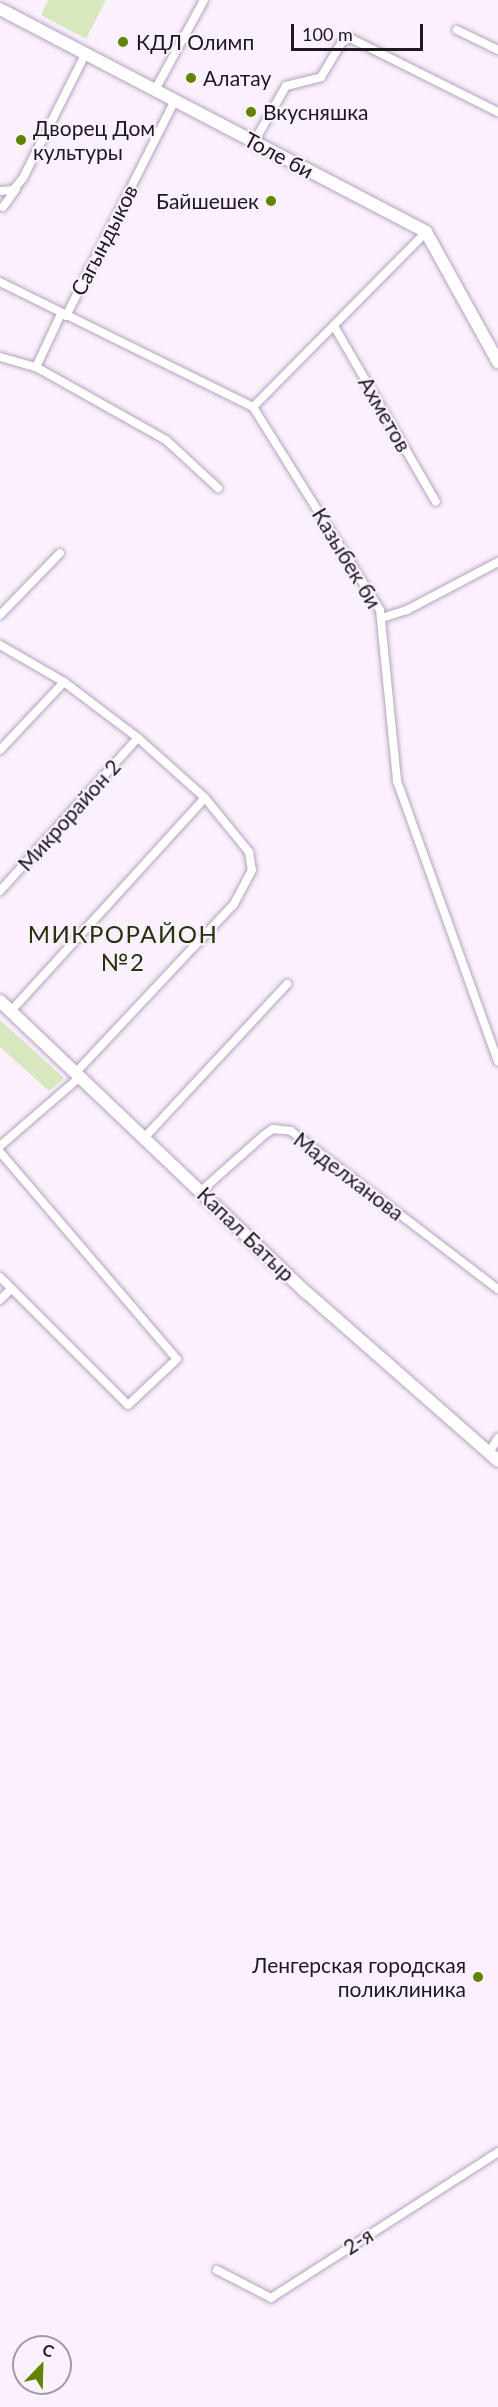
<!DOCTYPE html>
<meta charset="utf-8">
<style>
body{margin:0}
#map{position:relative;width:498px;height:2407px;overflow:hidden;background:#faf1fd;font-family:Lato,sans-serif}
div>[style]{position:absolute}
.green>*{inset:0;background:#d7e8bf}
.roads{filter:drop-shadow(0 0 2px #b6a2bd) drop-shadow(0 0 2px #b6a2bd)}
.street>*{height:8px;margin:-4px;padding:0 4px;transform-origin:4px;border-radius:4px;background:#fff}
.secondary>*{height:12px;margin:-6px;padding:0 6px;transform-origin:6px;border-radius:6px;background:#fff}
.dots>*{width:16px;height:16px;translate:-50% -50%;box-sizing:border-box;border:3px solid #faf1fd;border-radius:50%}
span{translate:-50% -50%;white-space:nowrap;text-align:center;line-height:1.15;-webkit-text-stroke:4.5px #faf1fd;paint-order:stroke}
.poi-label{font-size:21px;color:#1e1620}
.left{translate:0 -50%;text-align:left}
.right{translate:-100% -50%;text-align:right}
.street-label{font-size:21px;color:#1e1620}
.quarter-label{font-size:24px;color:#25320d;letter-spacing:1.5px}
.north{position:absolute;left:12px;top:2335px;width:60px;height:60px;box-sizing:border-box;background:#faf1fd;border:2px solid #a299a5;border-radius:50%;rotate:23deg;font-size:16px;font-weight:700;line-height:24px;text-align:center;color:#1e1620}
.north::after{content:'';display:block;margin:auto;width:21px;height:27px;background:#608400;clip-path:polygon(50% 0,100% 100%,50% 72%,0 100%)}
.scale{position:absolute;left:291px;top:24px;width:132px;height:27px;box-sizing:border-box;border:3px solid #1e1620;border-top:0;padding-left:8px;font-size:18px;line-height:21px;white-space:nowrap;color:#1e1620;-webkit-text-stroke:4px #faf1fd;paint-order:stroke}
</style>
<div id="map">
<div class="green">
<div style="clip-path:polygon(48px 0,106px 0,86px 39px,41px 15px)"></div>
<div style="clip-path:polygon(0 1020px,64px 1078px,49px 1091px,0 1047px)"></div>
</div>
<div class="roads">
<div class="street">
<div style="left:457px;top:30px;width:46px;rotate:26deg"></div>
<div style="left:155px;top:90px;width:102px;rotate:-61.4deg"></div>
<div style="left:254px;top:142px;width:64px;rotate:-60.3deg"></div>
<div style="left:286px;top:86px;width:36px;rotate:-14deg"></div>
<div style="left:321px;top:77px;width:41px;rotate:-59deg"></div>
<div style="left:342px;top:42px;width:9px;rotate:-27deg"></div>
<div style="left:350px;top:38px;width:165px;rotate:26.6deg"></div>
<div style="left:0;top:191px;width:13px;rotate:-4deg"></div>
<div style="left:13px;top:190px;width:16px;rotate:-50deg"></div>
<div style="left:23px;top:178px;width:140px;rotate:-63.3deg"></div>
<div style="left:3px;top:207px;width:22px;rotate:-54deg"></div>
<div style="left:0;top:282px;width:282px;rotate:26.3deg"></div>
<div style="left:253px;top:407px;width:239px;rotate:58deg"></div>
<div style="left:380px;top:610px;width:172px;rotate:84.3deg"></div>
<div style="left:397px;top:781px;width:298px;rotate:70.2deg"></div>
<div style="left:66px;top:316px;width:242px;rotate:-63.2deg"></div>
<div style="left:334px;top:326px;width:203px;rotate:59.9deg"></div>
<div style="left:0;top:357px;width:37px;rotate:16deg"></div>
<div style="left:36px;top:367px;width:149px;rotate:29.3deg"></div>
<div style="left:166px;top:440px;width:71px;rotate:42.7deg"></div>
<div style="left:36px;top:367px;width:59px;rotate:-64.7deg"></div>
<div style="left:253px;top:407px;width:246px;rotate:-45.3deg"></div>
<div style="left:0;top:615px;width:86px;rotate:-45.9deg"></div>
<div style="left:382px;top:618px;width:26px;rotate:-18deg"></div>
<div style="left:407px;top:610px;width:103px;rotate:-27.8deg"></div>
<div style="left:0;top:645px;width:74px;rotate:30deg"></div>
<div style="left:64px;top:682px;width:93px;rotate:37.1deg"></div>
<div style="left:138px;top:738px;width:90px;rotate:41.8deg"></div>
<div style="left:205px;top:798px;width:70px;rotate:50.8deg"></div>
<div style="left:249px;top:852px;width:18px;rotate:81deg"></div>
<div style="left:252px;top:870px;width:40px;rotate:118deg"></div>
<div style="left:233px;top:905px;width:229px;rotate:133.2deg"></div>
<div style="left:0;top:750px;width:93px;rotate:-46.7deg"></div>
<div style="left:0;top:891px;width:206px;rotate:-48deg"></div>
<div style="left:11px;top:1011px;width:288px;rotate:-47.7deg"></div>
<div style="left:145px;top:1137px;width:209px;rotate:-47.1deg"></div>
<div style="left:0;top:1146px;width:106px;rotate:-40.8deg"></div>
<div style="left:0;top:1152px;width:272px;rotate:49.5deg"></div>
<div style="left:177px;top:1359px;width:67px;rotate:136.8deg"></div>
<div style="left:128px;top:1405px;width:181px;rotate:-135deg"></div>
<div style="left:201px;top:1191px;width:84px;rotate:-41.6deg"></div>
<div style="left:264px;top:1135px;width:11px;rotate:-34deg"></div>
<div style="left:273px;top:1129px;width:18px;rotate:6deg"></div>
<div style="left:291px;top:1131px;width:260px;rotate:37.4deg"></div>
<div style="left:0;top:1300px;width:16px;rotate:-45deg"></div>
<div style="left:488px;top:1454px;width:19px;rotate:-58deg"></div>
<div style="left:217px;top:2270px;width:61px;rotate:27.4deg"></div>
<div style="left:271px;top:2298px;width:270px;rotate:-32.7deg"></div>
</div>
<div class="secondary">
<div style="left:0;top:9px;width:481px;rotate:27.6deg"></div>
<div style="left:426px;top:232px;width:149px;rotate:61deg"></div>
<div style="left:0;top:1001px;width:424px;rotate:43.6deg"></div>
<div style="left:307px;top:1293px;width:254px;rotate:41.3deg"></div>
</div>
</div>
<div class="dots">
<div style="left:123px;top:42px;background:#608400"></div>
<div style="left:191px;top:78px;background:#608400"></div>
<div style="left:251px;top:112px;background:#608400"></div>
<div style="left:21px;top:140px;background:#608400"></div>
<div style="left:271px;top:201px;background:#608400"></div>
<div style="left:478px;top:1977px;background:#608400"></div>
</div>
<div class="poi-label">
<span class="left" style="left:136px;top:42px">КДЛ Олимп</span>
<span class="left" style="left:203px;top:78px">Алатау</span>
<span class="left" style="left:263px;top:112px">Вкусняшка</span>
<span class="left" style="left:33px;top:140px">Дворец Дом<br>культуры</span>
<span class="right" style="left:259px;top:201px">Байшешек</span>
<span class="right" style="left:466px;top:1977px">Ленгерская городская<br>поликлиника</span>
</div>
<div class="street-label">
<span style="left:279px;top:155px;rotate:28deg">Толе би</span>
<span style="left:104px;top:240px;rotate:-63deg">Сагындыков</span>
<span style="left:385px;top:414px;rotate:60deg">Ахметов</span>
<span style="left:347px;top:558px;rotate:59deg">Казыбек би</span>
<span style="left:69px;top:815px;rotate:-48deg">Микрорайон 2</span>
<span style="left:349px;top:1176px;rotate:37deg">Маделханова</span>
<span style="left:246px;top:1234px;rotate:44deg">Капал Батыр</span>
<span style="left:358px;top:2241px;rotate:-33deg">2-я</span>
</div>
<div class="quarter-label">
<span style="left:123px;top:948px">МИКРОРАЙОН<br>№2</span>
</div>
<div class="north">С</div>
<div class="scale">100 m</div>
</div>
